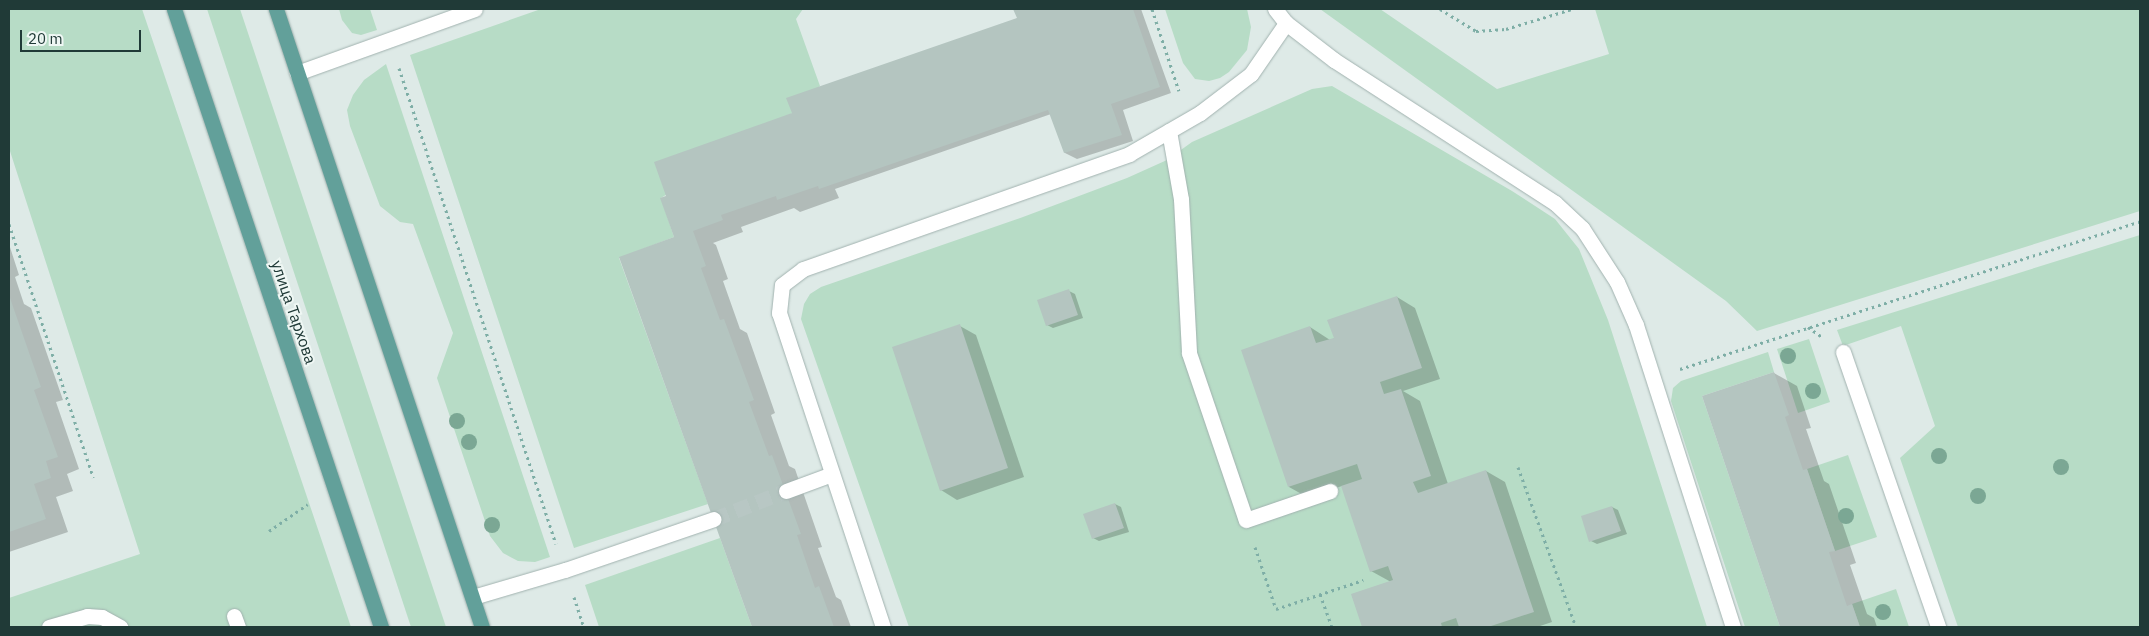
<!DOCTYPE html>
<meta charset="utf-8">
<style>
body{margin:0}
#map{position:relative;width:2149px;height:636px;overflow:hidden;background:#deeae7;font-family:"IBM Plex Sans",sans-serif}
div>[style]{position:absolute}
.green>*{inset:0;background:#b7dcc6}
.shadow>*{inset:0;background:#0003}
.building>*{inset:0;background:#b4c5c0}
.minor-tunnel>*{height:15px;margin-top:-7.5px;transform-origin:0;background:repeating-linear-gradient(90deg,#b8c7c4 0 15px,transparent 0 23px)}
.path>*{height:3px;margin-top:-1.5px;transform-origin:0;background:repeating-linear-gradient(90deg,#7eaea6 0 2.5px,transparent 0 6.5px)}
.roads{filter:drop-shadow(0 0 1px #a1b2af) drop-shadow(0 0 1px #a1b2af)}
.minor>*{height:15px;margin:-7.5px;padding:0 7.5px;transform-origin:7.5px;border-radius:7.5px;background:#fff}
.major>*{height:15px;margin:-7.5px;padding:0 7.5px;transform-origin:7.5px;border-radius:7.5px;background:#62a09a}
.trees>*{width:16px;height:16px;margin:-8px;border-radius:50%;background:#7ba794}
span{translate:-50% -50%;white-space:nowrap;text-align:center;line-height:1.15;-webkit-text-stroke:4px #eff7f4;paint-order:stroke}
.street-label{font-size:16px;color:#203a37}
.frame{position:absolute;inset:0;border:10px solid #203a37;pointer-events:none}
.scale{position:absolute;left:20px;top:30px;width:121px;height:22px;box-sizing:border-box;border:2px solid #203a37;border-top:0;padding-left:6px;font-size:15px;line-height:18px;white-space:nowrap;color:#203a37;-webkit-text-stroke:4px #eff7f4;paint-order:stroke}
</style>
<div id="map">
<div class="green">
<div style="clip-path:polygon(9px 9px,142px 9px,351px 627px,9px 627px,9px 598px,140px 554px,9px 148px)"></div>
<div style="clip-path:polygon(207px 9px,240px 9px,446px 627px,411px 627px)"></div>
<div style="clip-path:polygon(339px 9px,370px 9px,377px 30px,361px 35px,352px 33px,342px 20px)"></div>
<div style="clip-path:polygon(541px 9px,803px 9px,796px 19px,820px 86px,792px 113px,661px 198px,674px 237px,619px 258px,708px 504px,574px 548px,410px 55px)"></div>
<div style="clip-path:polygon(1165px 9px,1247px 9px,1251px 27px,1247px 50px,1229px 72px,1220px 78px,1209px 81px,1195px 79px,1183px 63px)"></div>
<div style="clip-path:polygon(1320px 9px,1380px 9px,1497px 89px,1609px 54px,1595px 9px,2140px 9px,2140px 211px,1757px 331px,1726px 301px)"></div>
<div style="clip-path:polygon(386px 64px,550px 557px,535px 562px,518px 561px,503px 553px,490px 536px,437px 378px,453px 333px,413px 224px,400px 222px,380px 206px,350px 126px,347px 110px,353px 95px,364px 80px)"></div>
<div style="clip-path:polygon(1332px 86px,1512px 191px,1555px 219px,1579px 249px,1608px 320px,1707px 627px,909px 627px,801px 319px,804px 304px,810px 294px,821px 287px,1023px 217px,1127px 178px,1167px 160px,1192px 142px,1312px 89px)"></div>
<div style="clip-path:polygon(2140px 235px,2140px 627px,1958px 627px,1900px 458px,1935px 426px,1901px 326px,1843px 346px,1837px 330px)"></div>
<div style="clip-path:polygon(1809px 339px,1830px 402px,1798px 413px,1777px 349px)"></div>
<div style="clip-path:polygon(1768px 352px,1774px 372px,1702px 396px,1780px 627px,1745px 627px,1671px 401px,1673px 388px,1681px 381px)"></div>
<div style="clip-path:polygon(1848px 455px,1877px 537px,1835px 551px,1807px 469px)"></div>
<div style="clip-path:polygon(720px 538px,752px 627px,599px 627px,585px 585px)"></div>
<div style="clip-path:polygon(1896px 589px,1909px 627px,1860px 627px,1852px 604px)"></div>
</div>
<div class="shadow">
<div style="clip-path:polygon(1015px 9px,1141px 9px,1171px 93px,1123px 110px,1133px 141px,1077px 159px,1065px 153px,1051px 114px,835px 189px,839px 198px,800px 212px,794px 208px,741px 227px,743px 232px,713px 243px,716px 245px,728px 279px,723px 281px,740px 329px,747px 333px,775px 413px,771px 415px,789px 466px,795px 469px,822px 547px,818px 548px,836px 597px,841px 600px,851px 627px,754px 627px,621px 258px,678px 238px,793px 114px,1018px 18px)"></div>
<div style="clip-path:polygon(9px 244px,19px 275px,15px 277px,24px 304px,31px 308px,63px 400px,56px 402px,79px 469px,67px 474px,73px 491px,56px 497px,68px 532px,9px 552px)"></div>
<div style="clip-path:polygon(1069px 291px,1075px 294px,1083px 318px,1053px 328px,1047px 325px)"></div>
<div style="clip-path:polygon(1397px 297px,1415px 308px,1440px 379px,1403px 391px,1420px 401px,1448px 484px,1486px 471px,1505px 482px,1552px 622px,1537px 627px,1363px 627px,1352px 595px,1391px 582px,1371px 571px,1342px 486px,1307px 497px,1289px 487px,1310px 327px,1330px 340px,1335px 338px)"></div>
<div style="clip-path:polygon(960px 326px,976px 335px,1024px 477px,957px 500px,941px 490px)"></div>
<div style="clip-path:polygon(1774px 373px,1797px 386px,1811px 428px,1806px 429px,1824px 481px,1829px 484px,1856px 563px,1850px 565px,1867px 614px,1874px 618px,1877px 627px,1781px 627px,1703px 397px)"></div>
<div style="clip-path:polygon(1115px 504px,1121px 507px,1129px 532px,1099px 541px,1093px 538px)"></div>
<div style="clip-path:polygon(1612px 507px,1618px 510px,1627px 534px,1597px 544px,1591px 541px)"></div>
</div>
<div class="building">
<div style="clip-path:polygon(1013px 9px,1133px 9px,1160px 87px,1111px 104px,1122px 135px,1064px 153px,1048px 110px,819px 189px,818px 186px,777px 200px,776px 196px,721px 215px,723px 220px,693px 231px,706px 266px,701px 268px,720px 320px,724px 319px,754px 400px,749px 402px,769px 456px,772px 455px,801px 534px,797px 535px,815px 588px,819px 586px,834px 627px,752px 627px,619px 257px,674px 237px,660px 198px,666px 196px,654px 162px,792px 113px,786px 98px,1017px 18px)"></div>
<div style="clip-path:polygon(1069px 289px,1078px 315px,1046px 326px,1037px 300px)"></div>
<div style="clip-path:polygon(9px 295px,41px 387px,34px 390px,58px 457px,46px 461px,51px 478px,34px 484px,46px 519px,9px 532px)"></div>
<div style="clip-path:polygon(1397px 296px,1422px 368px,1380px 382px,1384px 394px,1401px 389px,1431px 476px,1413px 482px,1418px 493px,1486px 470px,1534px 612px,1488px 627px,1459px 627px,1456px 618px,1441px 623px,1442px 627px,1362px 627px,1351px 594px,1393px 580px,1388px 566px,1370px 572px,1341px 486px,1362px 479px,1357px 464px,1288px 487px,1241px 350px,1310px 326px,1316px 343px,1334px 338px,1327px 320px)"></div>
<div style="clip-path:polygon(960px 324px,1008px 468px,940px 491px,892px 347px)"></div>
<div style="clip-path:polygon(1774px 372px,1789px 415px,1785px 417px,1803px 470px,1807px 469px,1835px 551px,1829px 552px,1847px 606px,1852px 604px,1860px 627px,1780px 627px,1702px 396px)"></div>
<div style="clip-path:polygon(1115px 503px,1124px 528px,1092px 539px,1083px 514px)"></div>
<div style="clip-path:polygon(1612px 506px,1621px 531px,1589px 542px,1581px 516px)"></div>
</div>
<div class="minor-tunnel">
<div style="left:714px;top:519px;width:77px;rotate:-21.3deg"></div>
</div>
<div class="path">
<div style="left:1152px;top:9px;width:86px;rotate:71.8deg"></div>
<div style="left:1440px;top:9px;width:42px;rotate:31.4deg"></div>
<div style="left:1476px;top:31px;width:30px;rotate:-4deg"></div>
<div style="left:1506px;top:29px;width:69px;rotate:-16.9deg"></div>
<div style="left:399px;top:68px;width:501px;rotate:71.75deg"></div>
<div style="left:9px;top:224px;width:267px;rotate:71.6deg"></div>
<div style="left:1808px;top:327px;width:16px;rotate:35deg"></div>
<div style="left:1680px;top:369px;width:483px;rotate:-17.8deg"></div>
<div style="left:1518px;top:467px;width:170px;rotate:70.1deg"></div>
<div style="left:269px;top:531px;width:47px;rotate:-34.7deg"></div>
<div style="left:1255px;top:547px;width:65px;rotate:71.3deg"></div>
<div style="left:1276px;top:609px;width:92px;rotate:-18.4deg"></div>
<div style="left:1320px;top:594px;width:35px;rotate:70deg"></div>
<div style="left:574px;top:597px;width:32px;rotate:72deg"></div>
</div>
<div class="roads">
<div class="minor">
<div style="left:1275px;top:9px;width:18px;rotate:52deg"></div>
<div style="left:1286px;top:23px;width:61px;rotate:37.6deg"></div>
<div style="left:1334px;top:60px;width:263px;rotate:32.9deg"></div>
<div style="left:1555px;top:203px;width:37px;rotate:43deg"></div>
<div style="left:1582px;top:228px;width:64px;rotate:57.1deg"></div>
<div style="left:1617px;top:282px;width:47px;rotate:66.2deg"></div>
<div style="left:1636px;top:325px;width:317px;rotate:72.2deg"></div>
<div style="left:297px;top:73px;width:189px;rotate:-19.8deg"></div>
<div style="left:1169px;top:131px;width:69px;rotate:80deg"></div>
<div style="left:1181px;top:199px;width:154px;rotate:87deg"></div>
<div style="left:1189px;top:353px;width:176px;rotate:71.2deg"></div>
<div style="left:1246px;top:520px;width:89px;rotate:-19deg"></div>
<div style="left:1843px;top:352px;width:291px;rotate:70.9deg"></div>
<div style="left:786px;top:491px;width:49px;rotate:-20.3deg"></div>
<div style="left:473px;top:597px;width:96px;rotate:-16.4deg"></div>
<div style="left:565px;top:570px;width:157px;rotate:-18.9deg"></div>
<div style="left:234px;top:616px;width:12px;rotate:70deg"></div>
<div style="left:49px;top:627px;width:40px;rotate:-16deg"></div>
<div style="left:87px;top:616px;width:15px;rotate:4deg"></div>
<div style="left:102px;top:617px;width:21px;rotate:29deg"></div>
<div style="left:883px;top:627px;width:331px;rotate:-108.3deg"></div>
<div style="left:779px;top:313px;width:28px;rotate:-84deg"></div>
<div style="left:782px;top:285px;width:26px;rotate:-37deg"></div>
<div style="left:803px;top:269px;width:346px;rotate:-19.4deg"></div>
<div style="left:1129px;top:154px;width:82px;rotate:-30deg"></div>
<div style="left:1200px;top:113px;width:64px;rotate:-37.4deg"></div>
<div style="left:1251px;top:74px;width:62px;rotate:-55.5deg"></div>
</div>
<div class="major">
<div style="left:174px;top:9px;width:652px;rotate:71.48deg"></div>
<div style="left:276px;top:9px;width:651px;rotate:71.57deg"></div>
</div>
</div>
<div class="trees">
<div style="left:1788px;top:356px"></div>
<div style="left:1813px;top:391px"></div>
<div style="left:457px;top:421px"></div>
<div style="left:469px;top:442px"></div>
<div style="left:1939px;top:456px"></div>
<div style="left:2061px;top:467px"></div>
<div style="left:1978px;top:496px"></div>
<div style="left:1846px;top:516px"></div>
<div style="left:492px;top:525px"></div>
<div style="left:1883px;top:612px"></div>
</div>
<div class="street-label">
<span style="left:294px;top:312px;rotate:71deg">улица Тархова</span>
</div>
<div class="frame"></div>
<div class="scale">20 m</div>
</div>
